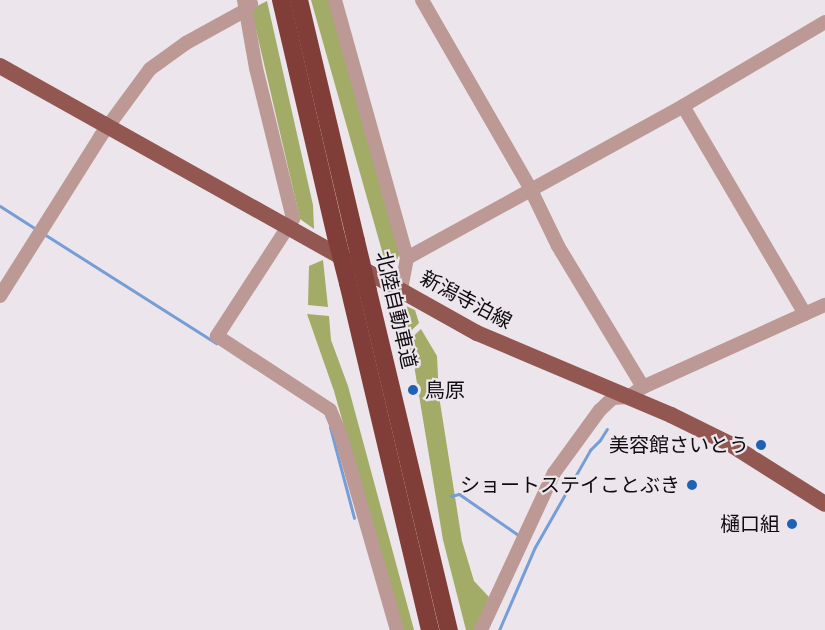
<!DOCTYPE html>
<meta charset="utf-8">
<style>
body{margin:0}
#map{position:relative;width:825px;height:630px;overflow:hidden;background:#ece6ec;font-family:"DejaVu Sans","Noto Sans JP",sans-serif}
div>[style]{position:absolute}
.forest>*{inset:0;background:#a2ac67}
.stream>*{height:3px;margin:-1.5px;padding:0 1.5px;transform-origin:1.5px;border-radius:1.5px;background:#769dd5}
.minor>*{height:14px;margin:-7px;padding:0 7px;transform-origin:7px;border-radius:7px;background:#bc9995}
.major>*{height:16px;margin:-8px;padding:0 8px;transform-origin:8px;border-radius:8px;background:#925751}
.highway>*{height:18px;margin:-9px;padding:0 9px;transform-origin:9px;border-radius:9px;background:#813e39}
.highway-bridge>*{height:18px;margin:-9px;padding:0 9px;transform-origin:9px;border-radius:9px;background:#813e39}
.dots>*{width:16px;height:16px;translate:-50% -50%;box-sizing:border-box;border:3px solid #ece6ec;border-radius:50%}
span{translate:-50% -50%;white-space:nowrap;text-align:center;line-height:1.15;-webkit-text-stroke:4.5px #ece6ec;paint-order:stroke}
.street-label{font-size:20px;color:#0e0c0e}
.poi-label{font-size:20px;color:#0e0c0e}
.left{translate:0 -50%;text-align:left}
.right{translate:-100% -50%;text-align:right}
</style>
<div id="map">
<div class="forest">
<div style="clip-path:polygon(311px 0,330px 0,400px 253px,395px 264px,386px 265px)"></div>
<div style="clip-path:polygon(267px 1px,313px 205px,314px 229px,300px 219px,252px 12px,255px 7px)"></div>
<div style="clip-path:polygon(323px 260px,328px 307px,308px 305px,309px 266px)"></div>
<div style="clip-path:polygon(395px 301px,415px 310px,419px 323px,405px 337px)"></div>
<div style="clip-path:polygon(307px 314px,329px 316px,331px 340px,348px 386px,414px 630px,401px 630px,334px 391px)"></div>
<div style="clip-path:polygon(421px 329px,437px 356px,439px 396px,462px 541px,474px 581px,489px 597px,474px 630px,466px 630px,443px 540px,413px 359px,407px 342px)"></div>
</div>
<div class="stream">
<div style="left:0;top:206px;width:43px;rotate:32.6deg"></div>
<div style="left:44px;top:234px;width:204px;rotate:32.4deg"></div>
<div style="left:330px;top:427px;width:94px;rotate:75.2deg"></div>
<div style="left:451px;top:496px;width:8px;rotate:-14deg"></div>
<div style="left:459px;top:494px;width:75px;rotate:34.7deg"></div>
<div style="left:499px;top:630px;width:90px;rotate:-66.6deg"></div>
<div style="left:535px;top:547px;width:112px;rotate:-60.4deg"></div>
<div style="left:590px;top:450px;width:14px;rotate:-45deg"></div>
<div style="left:600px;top:440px;width:13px;rotate:-58deg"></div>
</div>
<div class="minor">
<div style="left:244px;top:0;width:69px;rotate:80deg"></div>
<div style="left:256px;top:68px;width:155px;rotate:76.2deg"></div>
<div style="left:293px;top:219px;width:140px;rotate:123deg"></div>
<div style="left:217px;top:336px;width:135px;rotate:33.2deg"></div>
<div style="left:330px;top:410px;width:28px;rotate:67deg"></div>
<div style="left:341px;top:436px;width:202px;rotate:73.9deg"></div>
<div style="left:335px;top:0;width:268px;rotate:74.4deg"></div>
<div style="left:422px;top:0;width:217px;rotate:60.1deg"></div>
<div style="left:530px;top:188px;width:64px;rotate:64.2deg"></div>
<div style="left:558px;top:246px;width:165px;rotate:58.9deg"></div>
<div style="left:683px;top:106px;width:241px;rotate:59.6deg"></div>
<div style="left:401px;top:289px;width:32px;rotate:-79deg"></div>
<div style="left:407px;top:258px;width:315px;rotate:-28.8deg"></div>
<div style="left:683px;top:106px;width:165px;rotate:-30.6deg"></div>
<div style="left:0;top:296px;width:188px;rotate:-57.8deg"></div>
<div style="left:100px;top:137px;width:84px;rotate:-53.7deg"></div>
<div style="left:150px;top:69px;width:44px;rotate:-35.8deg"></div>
<div style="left:186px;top:43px;width:68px;rotate:-28.8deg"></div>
<div style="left:246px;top:10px;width:8px;rotate:-50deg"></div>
<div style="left:481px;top:630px;width:173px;rotate:-65.1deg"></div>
<div style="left:554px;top:473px;width:78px;rotate:-53.9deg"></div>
<div style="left:600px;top:410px;width:18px;rotate:-43deg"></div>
<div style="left:613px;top:398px;width:15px;rotate:-4deg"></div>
<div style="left:628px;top:397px;width:18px;rotate:-34deg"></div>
<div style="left:643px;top:387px;width:200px;rotate:-24.3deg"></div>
</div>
<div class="major">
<div style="left:0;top:66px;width:547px;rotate:29.24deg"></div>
<div style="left:477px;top:333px;width:211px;rotate:22.9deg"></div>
<div style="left:671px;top:415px;width:66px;rotate:26.2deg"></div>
<div style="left:730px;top:444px;width:112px;rotate:32.3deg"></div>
</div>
<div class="highway">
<div style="left:281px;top:0;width:242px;rotate:76.9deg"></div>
<div style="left:299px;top:0;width:248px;rotate:76.7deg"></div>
<div style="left:348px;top:283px;width:357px;rotate:76.7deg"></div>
<div style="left:368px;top:291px;width:349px;rotate:76.6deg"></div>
</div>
<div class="highway-bridge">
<div style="left:336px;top:236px;width:49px;rotate:75.7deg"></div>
<div style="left:356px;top:241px;width:51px;rotate:76.5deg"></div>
</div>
<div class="dots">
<div style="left:413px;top:390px;background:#1e62b3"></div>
<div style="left:761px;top:445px;background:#1e62b3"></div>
<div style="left:692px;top:485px;background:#1e62b3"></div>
<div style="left:792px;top:524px;background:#1e62b3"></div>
</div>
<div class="street-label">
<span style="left:466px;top:300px;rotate:28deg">新潟寺泊線</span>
<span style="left:396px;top:310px;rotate:77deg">北陸自動車道</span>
</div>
<div class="poi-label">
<span class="left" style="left:425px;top:390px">鳥原</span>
<span class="right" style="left:749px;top:445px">美容館さいとう</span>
<span class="right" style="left:680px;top:485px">ショートステイことぶき</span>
<span class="right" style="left:780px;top:524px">樋口組</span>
</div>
</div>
